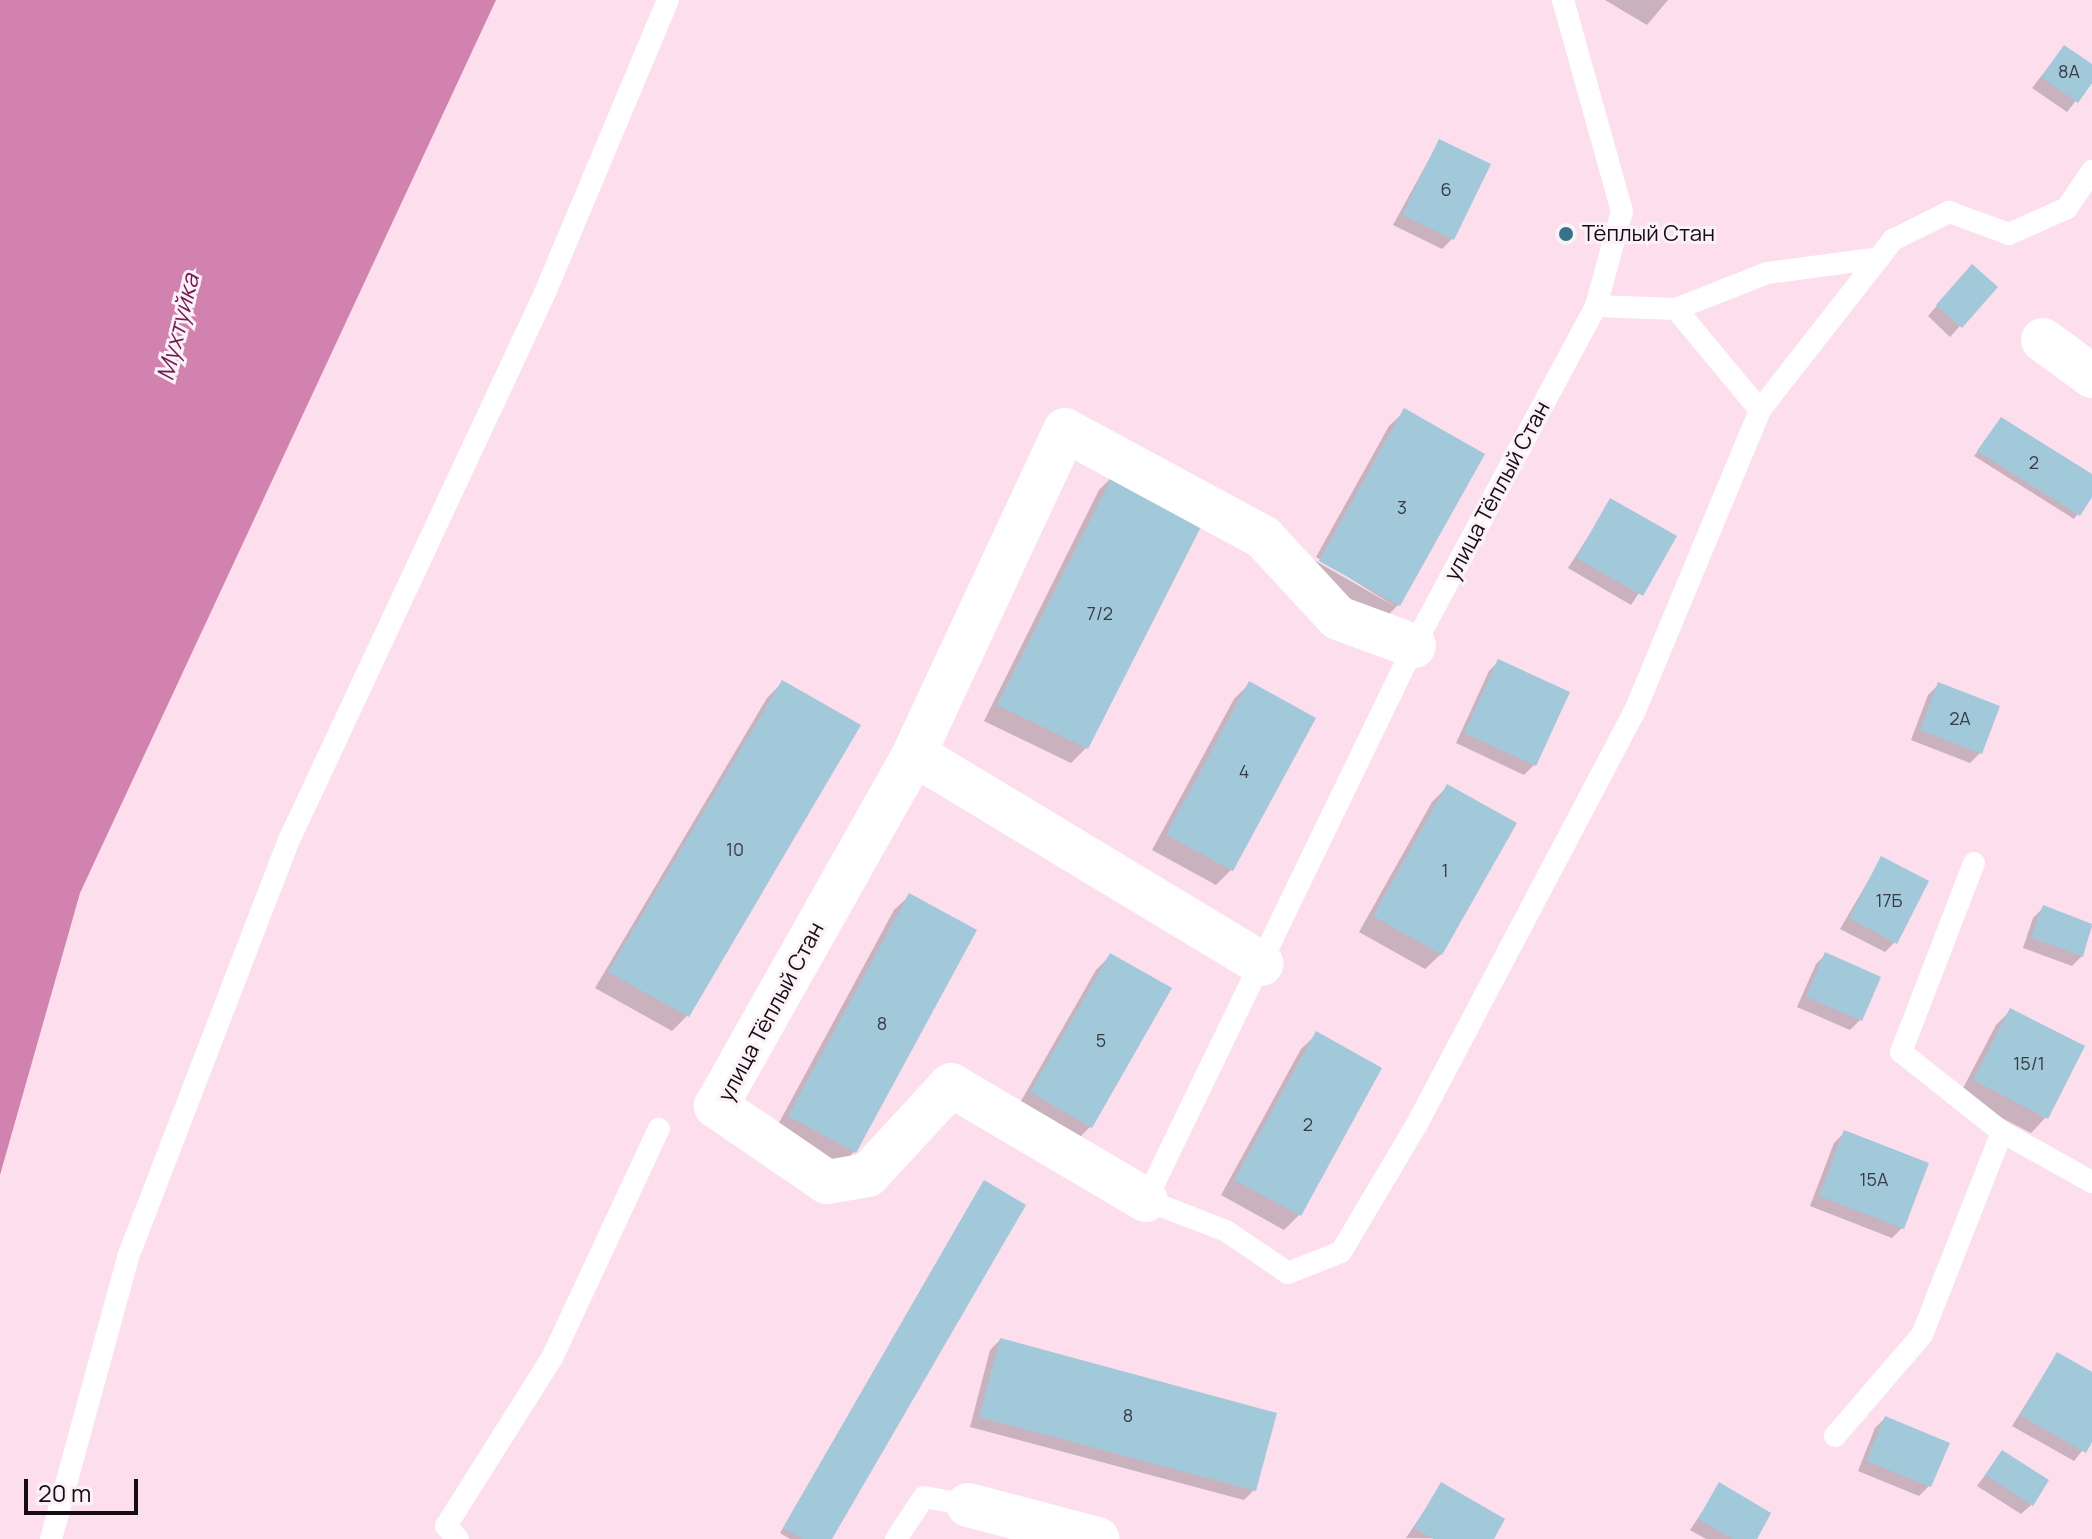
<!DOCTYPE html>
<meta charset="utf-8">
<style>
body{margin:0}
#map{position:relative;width:2092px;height:1539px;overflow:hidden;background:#fcdeed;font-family:Manrope,sans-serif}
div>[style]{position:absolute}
.water>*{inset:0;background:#d182ae}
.shadow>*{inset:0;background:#0003}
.building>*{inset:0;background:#a1c9da}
.service>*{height:22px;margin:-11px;padding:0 11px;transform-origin:11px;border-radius:11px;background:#fff}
.minor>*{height:44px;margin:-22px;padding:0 22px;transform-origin:22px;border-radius:22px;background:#fff}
.dots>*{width:22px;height:22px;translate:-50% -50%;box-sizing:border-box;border:4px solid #faf2f6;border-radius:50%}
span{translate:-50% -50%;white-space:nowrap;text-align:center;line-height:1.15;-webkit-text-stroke:6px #faf2f6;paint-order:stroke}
.number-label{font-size:18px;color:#3a3b45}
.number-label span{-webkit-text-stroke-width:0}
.poi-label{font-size:22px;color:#180c13}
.left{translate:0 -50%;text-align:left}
.street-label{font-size:22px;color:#180c13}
.water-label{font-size:24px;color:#751755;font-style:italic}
.scale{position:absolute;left:24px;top:1479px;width:114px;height:36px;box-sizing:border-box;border:4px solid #180c13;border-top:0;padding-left:10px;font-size:24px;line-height:28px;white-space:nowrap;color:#180c13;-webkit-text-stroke:6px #faf2f6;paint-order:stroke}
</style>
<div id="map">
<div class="water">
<div style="clip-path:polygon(0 0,496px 0,80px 893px,0 1175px)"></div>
</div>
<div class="shadow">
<div style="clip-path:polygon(1605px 0,1668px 0,1647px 25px)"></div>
<div style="clip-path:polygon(2064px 47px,2092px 67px,2092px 80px,2067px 112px,2032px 88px)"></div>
<div style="clip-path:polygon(1439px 141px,1452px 239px,1442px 249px,1393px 225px)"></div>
<div style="clip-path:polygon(1962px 277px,1995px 287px,1950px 337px,1928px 316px)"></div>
<div style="clip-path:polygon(1405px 411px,1483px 455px,1398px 605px,1383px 620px,1305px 576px,1314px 560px,1396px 607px,1316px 557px,1389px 426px)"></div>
<div style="clip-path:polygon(1997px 424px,2092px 476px,2092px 494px,2074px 519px,1974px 456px)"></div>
<div style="clip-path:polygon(1114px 475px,1086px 748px,1071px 763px,984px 721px,1099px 490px)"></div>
<div style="clip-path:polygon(1611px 501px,1675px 537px,1631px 605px,1568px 568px)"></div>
<div style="clip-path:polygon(1499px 661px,1534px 765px,1524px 775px,1456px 743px,1489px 671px)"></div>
<div style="clip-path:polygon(782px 683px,859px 726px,687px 1016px,672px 1031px,595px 988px,767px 698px)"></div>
<div style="clip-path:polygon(1249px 684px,1231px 870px,1216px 885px,1152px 850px,1234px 699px)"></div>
<div style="clip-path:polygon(1938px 685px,1980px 753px,1970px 763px,1911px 740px,1928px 695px)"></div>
<div style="clip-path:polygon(1447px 787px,1441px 954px,1425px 969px,1359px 932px,1432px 802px)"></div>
<div style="clip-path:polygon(1881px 859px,1895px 942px,1885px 952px,1840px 929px)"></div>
<div style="clip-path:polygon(910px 895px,854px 1152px,839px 1167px,774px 1132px,894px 910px)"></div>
<div style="clip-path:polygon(2043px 908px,2092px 926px,2082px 956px,2072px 966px,2023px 948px,2033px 918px)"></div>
<div style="clip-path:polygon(1826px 954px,1860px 1020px,1850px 1030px,1797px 1007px,1816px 964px)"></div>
<div style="clip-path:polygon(1111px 955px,1090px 1127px,1075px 1142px,1017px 1108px,1096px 970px)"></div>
<div style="clip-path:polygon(2011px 1010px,2046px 1117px,2031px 1133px,1959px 1096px,1996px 1025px)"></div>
<div style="clip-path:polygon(1317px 1034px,1380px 1069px,1299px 1215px,1284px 1230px,1221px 1195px,1301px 1049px)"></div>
<div style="clip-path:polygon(1844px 1133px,1902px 1228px,1892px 1238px,1810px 1206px,1834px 1143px)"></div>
<div style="clip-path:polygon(980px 1187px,829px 1539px,790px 1539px,780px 1533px)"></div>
<div style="clip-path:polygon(1000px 1340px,1254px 1490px,1244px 1500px,970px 1427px,990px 1350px)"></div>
<div style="clip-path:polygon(2057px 1354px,2092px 1374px,2092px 1438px,2074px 1461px,2012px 1426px)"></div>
<div style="clip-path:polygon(1885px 1418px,1929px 1486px,1919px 1496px,1858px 1471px,1875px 1428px)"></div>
<div style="clip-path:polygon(2002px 1452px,2031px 1505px,2021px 1514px,1977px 1486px)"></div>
<div style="clip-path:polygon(1442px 1484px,1491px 1539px,1406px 1538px)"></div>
<div style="clip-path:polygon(1720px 1485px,1754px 1539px,1706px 1539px,1690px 1530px)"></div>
</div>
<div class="building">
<div style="clip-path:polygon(2064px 45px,2092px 64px,2092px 83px,2078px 103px,2041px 77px)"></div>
<div style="clip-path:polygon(1439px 139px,1491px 164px,1454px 240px,1402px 215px)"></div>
<div style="clip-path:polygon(1972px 264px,1998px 287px,1962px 328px,1936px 305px)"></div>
<div style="clip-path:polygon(1404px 408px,1485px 454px,1400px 606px,1319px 561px)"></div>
<div style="clip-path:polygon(2001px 417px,2092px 474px,2092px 497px,2080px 516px,1977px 451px)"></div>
<div style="clip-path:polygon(1114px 473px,1204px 521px,1088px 749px,997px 705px)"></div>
<div style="clip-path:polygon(1610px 498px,1677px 536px,1643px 596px,1576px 558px)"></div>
<div style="clip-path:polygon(1498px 659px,1570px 692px,1536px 766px,1464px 733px)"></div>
<div style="clip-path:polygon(782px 680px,861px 725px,689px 1017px,608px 972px)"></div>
<div style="clip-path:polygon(1249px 681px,1316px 718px,1233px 871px,1166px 835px)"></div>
<div style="clip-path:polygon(1938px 682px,2000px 706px,1982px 754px,1920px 730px)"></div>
<div style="clip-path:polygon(1447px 784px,1517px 823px,1442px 955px,1373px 916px)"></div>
<div style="clip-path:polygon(1881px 856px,1929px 881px,1897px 944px,1849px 918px)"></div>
<div style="clip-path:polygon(909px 893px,977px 930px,856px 1153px,788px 1116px)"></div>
<div style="clip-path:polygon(2043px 905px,2092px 924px,2083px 957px,2031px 937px)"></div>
<div style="clip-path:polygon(1825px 952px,1881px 977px,1862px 1021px,1806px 997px)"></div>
<div style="clip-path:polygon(1110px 953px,1172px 988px,1092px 1128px,1030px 1092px)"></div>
<div style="clip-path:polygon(2010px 1008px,2085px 1046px,2048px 1119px,1973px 1080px)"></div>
<div style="clip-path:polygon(1316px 1031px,1382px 1068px,1301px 1216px,1234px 1180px)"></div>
<div style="clip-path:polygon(1844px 1130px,1929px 1163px,1904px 1229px,1819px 1196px)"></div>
<div style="clip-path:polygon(984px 1180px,1026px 1205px,832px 1539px,802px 1539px,783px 1528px)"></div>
<div style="clip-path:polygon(1000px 1338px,1277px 1413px,1256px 1491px,979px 1417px)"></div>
<div style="clip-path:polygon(2057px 1352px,2092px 1372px,2092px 1442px,2086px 1453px,2020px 1415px)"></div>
<div style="clip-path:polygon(1885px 1416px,1950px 1443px,1931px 1487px,1866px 1461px)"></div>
<div style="clip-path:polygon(2002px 1450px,2049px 1480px,2033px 1506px,1985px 1475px)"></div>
<div style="clip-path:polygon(1441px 1482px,1505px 1519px,1494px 1539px,1434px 1539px,1414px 1528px)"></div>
<div style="clip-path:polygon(1719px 1482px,1771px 1513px,1757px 1539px,1733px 1539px,1698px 1519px)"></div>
</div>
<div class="service">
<div style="left:1563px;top:0;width:219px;rotate:74.4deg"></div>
<div style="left:1622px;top:211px;width:98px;rotate:105.3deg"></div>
<div style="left:1596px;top:306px;width:386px;rotate:118.2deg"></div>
<div style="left:1414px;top:646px;width:615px;rotate:115.82deg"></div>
<div style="left:1146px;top:1200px;width:86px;rotate:21.2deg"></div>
<div style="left:1226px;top:1231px;width:75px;rotate:34.1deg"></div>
<div style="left:1288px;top:1273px;width:57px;rotate:-21.6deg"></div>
<div style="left:1341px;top:1252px;width:149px;rotate:-59.3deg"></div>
<div style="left:1417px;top:1124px;width:465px;rotate:-62.2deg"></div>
<div style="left:1634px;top:713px;width:328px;rotate:-67.4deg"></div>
<div style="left:1596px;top:306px;width:80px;rotate:2.1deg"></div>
<div style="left:1676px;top:309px;width:131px;rotate:50.3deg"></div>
<div style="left:1760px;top:410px;width:216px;rotate:-52deg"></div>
<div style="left:1893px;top:240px;width:63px;rotate:-26.6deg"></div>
<div style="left:1949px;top:212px;width:64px;rotate:20.1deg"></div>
<div style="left:2009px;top:234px;width:64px;rotate:-24.1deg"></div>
<div style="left:2067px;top:208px;width:45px;rotate:-56deg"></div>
<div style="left:1676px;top:309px;width:98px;rotate:-21.6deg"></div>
<div style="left:1767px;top:273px;width:113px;rotate:-7.6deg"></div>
<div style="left:1974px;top:863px;width:203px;rotate:111.1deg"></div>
<div style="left:1901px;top:1052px;width:129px;rotate:38.4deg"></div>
<div style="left:2002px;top:1132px;width:103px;rotate:29.1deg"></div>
<div style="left:1835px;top:1436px;width:133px;rotate:-49.3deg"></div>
<div style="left:1922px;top:1335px;width:218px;rotate:-68.5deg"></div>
<div style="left:51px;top:1539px;width:292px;rotate:-74.7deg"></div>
<div style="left:128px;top:1257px;width:449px;rotate:-68.9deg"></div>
<div style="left:290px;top:838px;width:599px;rotate:-64.93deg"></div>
<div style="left:544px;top:295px;width:320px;rotate:-67.2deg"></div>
<div style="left:458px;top:1539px;width:18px;rotate:-133deg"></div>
<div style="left:446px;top:1526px;width:199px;rotate:-57.8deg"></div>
<div style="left:552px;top:1358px;width:253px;rotate:-65deg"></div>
<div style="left:896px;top:1539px;width:50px;rotate:-56.3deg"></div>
<div style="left:924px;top:1497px;width:45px;rotate:10.3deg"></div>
</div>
<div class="minor">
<div style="left:2043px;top:340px;width:61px;rotate:36.3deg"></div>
<div style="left:914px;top:754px;width:357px;rotate:-65deg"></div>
<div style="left:1065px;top:430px;width:225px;rotate:28.4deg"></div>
<div style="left:1263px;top:537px;width:110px;rotate:47.2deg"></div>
<div style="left:1338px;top:618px;width:81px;rotate:20.2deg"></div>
<div style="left:1146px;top:1200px;width:226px;rotate:-149.5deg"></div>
<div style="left:951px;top:1085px;width:122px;rotate:132.7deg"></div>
<div style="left:868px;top:1175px;width:42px;rotate:170.3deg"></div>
<div style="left:827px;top:1182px;width:135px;rotate:-145.6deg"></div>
<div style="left:716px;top:1106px;width:404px;rotate:-60.6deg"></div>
<div style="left:914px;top:754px;width:406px;rotate:31.1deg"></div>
<div style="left:968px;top:1505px;width:134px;rotate:14.7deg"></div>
</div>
<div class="dots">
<div style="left:1566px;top:234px;background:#36738a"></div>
</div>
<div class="number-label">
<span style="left:2069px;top:71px">8А</span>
<span style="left:1446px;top:189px">6</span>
<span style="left:2034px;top:462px">2</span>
<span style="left:1402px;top:507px">3</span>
<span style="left:1100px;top:613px">7/2</span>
<span style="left:1960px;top:718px">2А</span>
<span style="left:1244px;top:771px">4</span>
<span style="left:735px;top:849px">10</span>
<span style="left:1445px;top:870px">1</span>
<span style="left:1889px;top:900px">17Б</span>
<span style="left:882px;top:1023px">8</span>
<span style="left:1101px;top:1040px">5</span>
<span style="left:2029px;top:1063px">15/1</span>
<span style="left:1308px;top:1124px">2</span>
<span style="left:1874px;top:1179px">15А</span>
<span style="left:1128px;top:1415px">8</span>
</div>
<div class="poi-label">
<span class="left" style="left:1582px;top:234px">Тёплый Стан</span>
</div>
<div class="street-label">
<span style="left:1497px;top:491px;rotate:-62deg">улица Тёплый Стан</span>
<span style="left:771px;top:1012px;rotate:-62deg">улица Тёплый Стан</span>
</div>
<div class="water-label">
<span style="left:177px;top:327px;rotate:-76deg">Мухтуйка</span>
</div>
<div class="scale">20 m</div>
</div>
